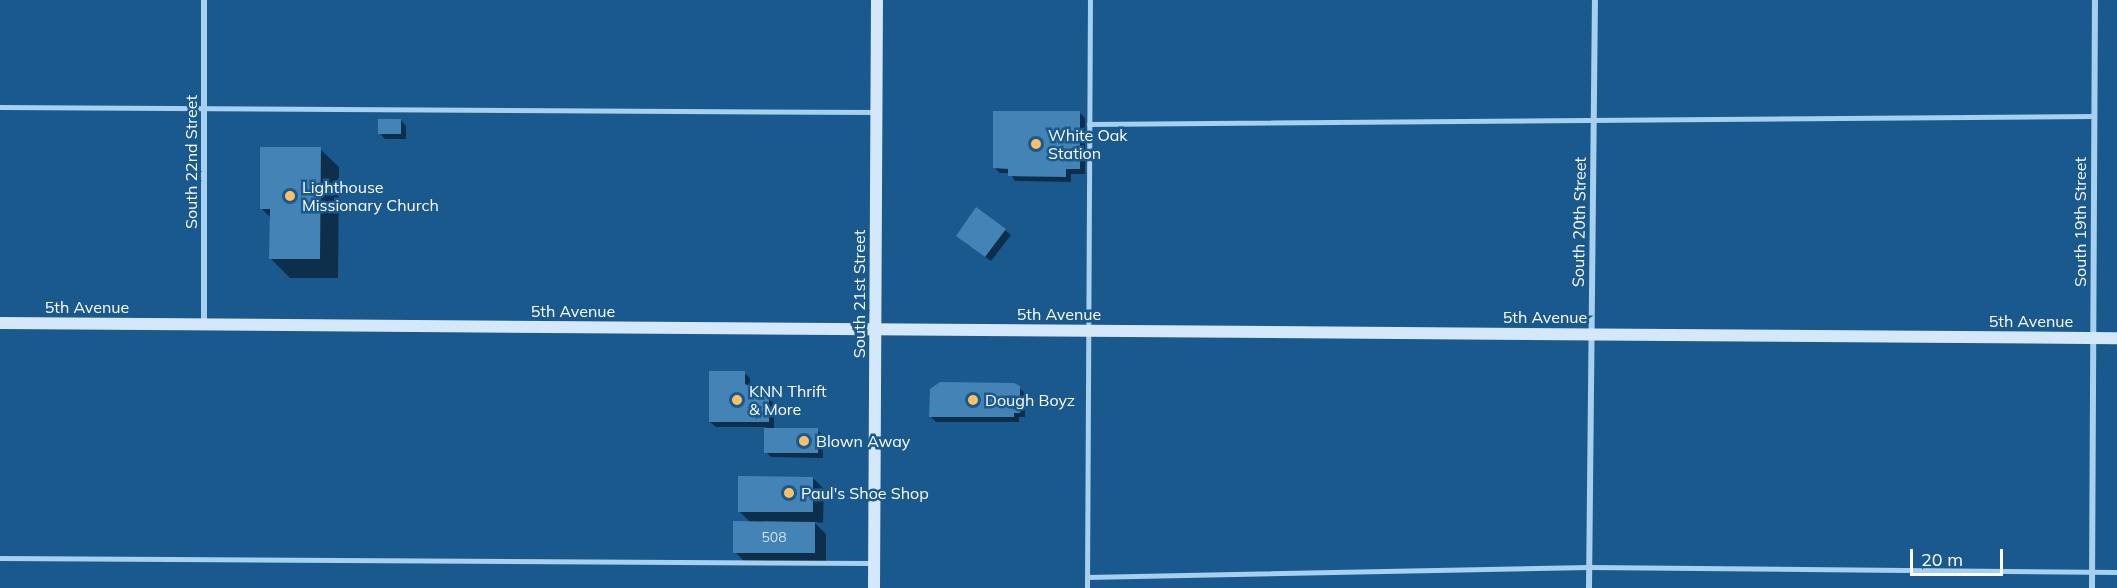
<!DOCTYPE html>
<style>
body{margin:0}
#map{position:relative;width:2117px;height:588px;overflow:hidden;background:#1a598d;font-family:Mulish,sans-serif}
div>[style]{position:absolute}
.shadow>*{inset:0;background:#0007}
.building>*{inset:0;background:#4383b5}
.lane>*{height:4.5px;margin:-2.25px;padding:0 2.25px;transform-origin:2.25px;border-radius:2.25px;background:#a7cfee}
.street>*{height:6px;margin:-3px;padding:0 3px;transform-origin:3px;border-radius:3px;background:#a7cfee}
.secondary>*{height:12px;margin:-6px;padding:0 6px;transform-origin:6px;border-radius:6px;background:#d4e8fa}
.dots>*{width:16px;height:16px;translate:-50% -50%;box-sizing:border-box;border:3px solid #1a598d;border-radius:50%}
span{translate:-50% -50%;white-space:nowrap;text-align:center;line-height:1.15;-webkit-text-stroke:5px #1a598d;paint-order:stroke}
.number-label{font-size:14px;color:#d0e0ec}
.number-label span{-webkit-text-stroke-width:0}
.poi-label{font-size:16px;color:#fff}
.left{translate:0 -50%;text-align:left}
.street-label{font-size:16px;color:#fff}
.scale{position:absolute;left:1910px;top:549px;width:93px;height:27px;box-sizing:border-box;border:3px solid #fff;border-top:0;padding-left:8px;font-size:18px;line-height:21px;white-space:nowrap;color:#fff;-webkit-text-stroke:4px #1a598d;paint-order:stroke}
</style>
<div id="map">
<div class="shadow">
<div style="clip-path:polygon(1080px 113px,1085px 118px,1085px 174px,1071px 174px,1071px 182px,1015px 181px,1010px 173px,1000px 173px,994px 167px)"></div>
<div style="clip-path:polygon(401px 120px,406px 126px,406px 139px,385px 139px,380px 134px)"></div>
<div style="clip-path:polygon(320px 149px,339px 167px,338px 278px,290px 278px,271px 259px,271px 218px,261px 208px)"></div>
<div style="clip-path:polygon(1005px 230px,1011px 235px,991px 261px,963px 241px)"></div>
<div style="clip-path:polygon(744px 373px,750px 378px,750px 388px,774px 403px,774px 430px,817px 430px,823px 435px,823px 458px,771px 457px,766px 452px,766px 427px,716px 427px,710px 422px)"></div>
<div style="clip-path:polygon(1019px 388px,1025px 393px,1025px 417px,1019px 417px,1019px 422px,936px 422px,930px 416px)"></div>
<div style="clip-path:polygon(813px 478px,824px 489px,823px 523px,814px 522px,826px 534px,826px 564px,746px 563px,735px 552px,751px 523px,739px 511px)"></div>
</div>
<div class="building">
<div style="clip-path:polygon(993px 111px,1080px 111px,1080px 169px,1066px 169px,1066px 177px,1008px 176px,1008px 169px,993px 168px)"></div>
<div style="clip-path:polygon(378px 119px,401px 119px,401px 134px,378px 134px)"></div>
<div style="clip-path:polygon(260px 147px,321px 147px,320px 259px,269px 259px,270px 209px,260px 209px)"></div>
<div style="clip-path:polygon(976px 207px,1006px 229px,985px 257px,956px 236px)"></div>
<div style="clip-path:polygon(709px 371px,745px 371px,745px 384px,769px 396px,769px 422px,709px 422px)"></div>
<div style="clip-path:polygon(940px 382px,1014px 383px,1020px 386px,1020px 413px,1014px 413px,1014px 417px,929px 417px,930px 389px)"></div>
<div style="clip-path:polygon(764px 428px,818px 428px,818px 453px,764px 453px)"></div>
<div style="clip-path:polygon(738px 476px,813px 477px,813px 512px,738px 512px)"></div>
<div style="clip-path:polygon(733px 521px,815px 522px,815px 553px,733px 553px)"></div>
</div>
<div class="lane">
<div style="left:0;top:107px;width:876px;rotate:0.33deg"></div>
<div style="left:1089px;top:124px;width:1005px;rotate:-0.46deg"></div>
<div style="left:0;top:558px;width:873px;rotate:0.33deg"></div>
<div style="left:1087px;top:577px;width:502px;rotate:-1.14deg"></div>
<div style="left:1589px;top:567px;width:528px;rotate:0.54deg"></div>
<div style="left:1087px;top:588px;width:588px;rotate:-89.71deg"></div>
</div>
<div class="street">
<div style="left:204px;top:324px;width:324px;rotate:-90deg"></div>
<div style="left:1589px;top:588px;width:588px;rotate:-89.42deg"></div>
<div style="left:2092px;top:588px;width:588px;rotate:-89.71deg"></div>
</div>
<div class="secondary">
<div style="left:0;top:323px;width:2117px;rotate:0.41deg"></div>
<div style="left:874px;top:588px;width:588px;rotate:-89.71deg"></div>
</div>
<div class="dots">
<div style="left:1036px;top:144px;background:#ffc063"></div>
<div style="left:290px;top:196px;background:#ffc063"></div>
<div style="left:737px;top:400px;background:#ffc063"></div>
<div style="left:973px;top:400px;background:#ffc063"></div>
<div style="left:804px;top:441px;background:#ffc063"></div>
<div style="left:789px;top:493px;background:#ffc063"></div>
</div>
<div class="number-label">
<span style="left:774px;top:537px">508</span>
</div>
<div class="poi-label">
<span class="left" style="left:1048px;top:144px">White Oak<br>Station</span>
<span class="left" style="left:302px;top:196px">Lighthouse<br>Missionary Church</span>
<span class="left" style="left:749px;top:400px">KNN Thrift<br>&amp; More</span>
<span class="left" style="left:985px;top:400px">Dough Boyz</span>
<span class="left" style="left:816px;top:441px">Blown Away</span>
<span class="left" style="left:801px;top:493px">Paul's Shoe Shop</span>
</div>
<div class="street-label">
<span style="left:191px;top:162px;rotate:-90deg">South 22nd Street</span>
<span style="left:1579px;top:222px;rotate:-89deg">South 20th Street</span>
<span style="left:2080px;top:222px;rotate:-90deg">South 19th Street</span>
<span style="left:859px;top:294px;rotate:-90deg">South 21st Street</span>
<span style="left:87px;top:307px">5th Avenue</span>
<span style="left:573px;top:311px">5th Avenue</span>
<span style="left:1059px;top:314px">5th Avenue</span>
<span style="left:1545px;top:317px">5th Avenue</span>
<span style="left:2031px;top:321px">5th Avenue</span>
</div>
<div class="scale">20 m</div>
</div>
